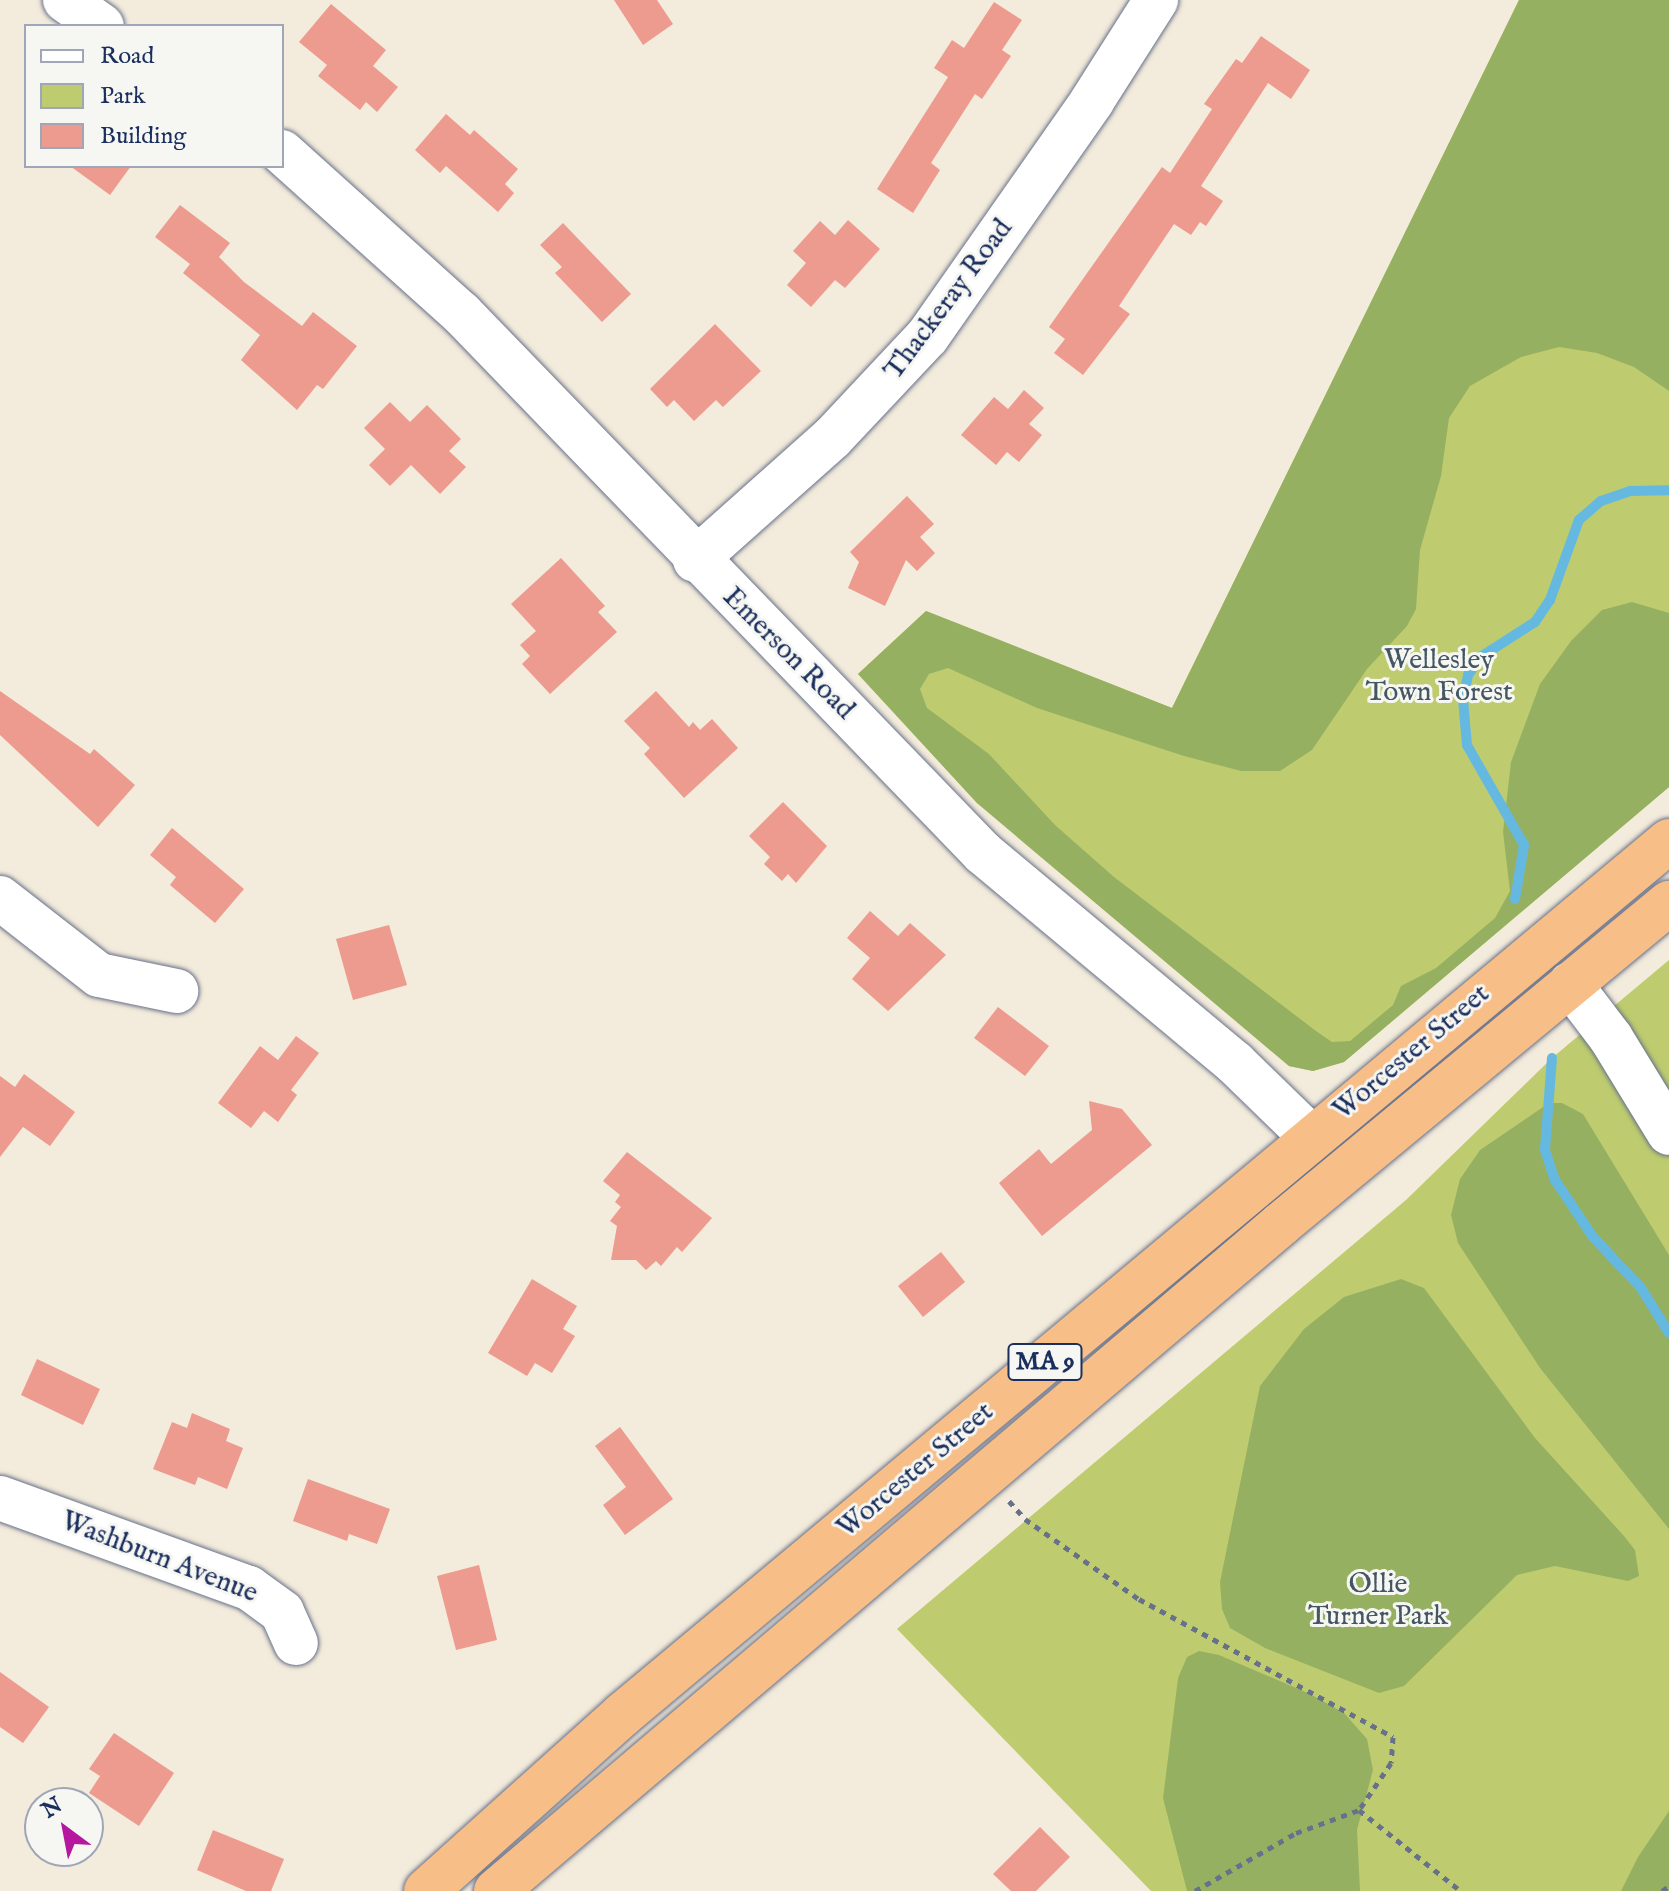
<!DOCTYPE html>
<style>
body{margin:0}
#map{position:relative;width:1669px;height:1891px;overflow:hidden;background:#f3ebdb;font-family:"IM FELL English",serif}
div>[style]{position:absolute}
.green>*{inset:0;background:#becc6f}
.forest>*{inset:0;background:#96b062}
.stream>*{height:10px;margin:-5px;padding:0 5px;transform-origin:5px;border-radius:5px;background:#65b9e1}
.building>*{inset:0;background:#ed9b8f}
.path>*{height:5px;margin-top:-2.5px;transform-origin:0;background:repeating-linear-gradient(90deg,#67718a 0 6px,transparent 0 12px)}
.roads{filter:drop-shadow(0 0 2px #67718a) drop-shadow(0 0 2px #67718a)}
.minor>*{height:44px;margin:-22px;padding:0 22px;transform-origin:22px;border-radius:22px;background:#fff}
.highway>*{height:44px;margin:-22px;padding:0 22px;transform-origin:22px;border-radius:22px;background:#f7be88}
span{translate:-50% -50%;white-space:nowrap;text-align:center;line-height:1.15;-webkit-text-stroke:6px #f6f6f2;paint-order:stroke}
.shield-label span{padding:2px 6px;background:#f6f6f2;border:2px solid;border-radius:6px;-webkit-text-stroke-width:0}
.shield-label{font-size:26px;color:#1b2f5e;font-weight:700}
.street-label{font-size:28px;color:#1b2f5e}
.park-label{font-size:28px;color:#445662}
.legend{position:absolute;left:24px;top:24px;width:260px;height:144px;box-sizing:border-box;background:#f6f6f2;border:2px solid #9ea6b7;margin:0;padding:10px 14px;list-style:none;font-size:24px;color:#1b2f5e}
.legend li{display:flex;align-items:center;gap:16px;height:40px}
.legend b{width:40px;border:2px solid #9ea6b7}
.north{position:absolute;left:24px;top:1787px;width:80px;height:80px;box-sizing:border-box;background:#f6f6f2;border:2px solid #9ea6b7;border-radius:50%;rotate:328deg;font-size:22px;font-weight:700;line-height:32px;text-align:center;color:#1b2f5e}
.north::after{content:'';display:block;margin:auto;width:28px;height:36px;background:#b5179e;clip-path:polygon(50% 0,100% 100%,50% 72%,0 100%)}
</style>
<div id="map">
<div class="green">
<div style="clip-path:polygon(1519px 0,1669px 0,1669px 787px,1344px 1062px,1313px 1071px,1289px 1066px,977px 803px,858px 674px,926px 611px,1172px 708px)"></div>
<div style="clip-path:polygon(1669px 960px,1669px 1891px,1151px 1891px,897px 1629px,1406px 1200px,1552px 1058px)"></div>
</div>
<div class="forest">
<div style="clip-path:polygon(1519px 0,1669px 0,1669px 391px,1634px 367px,1597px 353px,1559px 347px,1521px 357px,1470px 386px,1449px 418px,1441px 476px,1420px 550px,1416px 609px,1407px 626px,1367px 669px,1312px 750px,1280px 771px,1241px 771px,1184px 756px,1037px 708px,948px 668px,929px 674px,920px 689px,927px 708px,989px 754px,1055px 825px,1114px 877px,1316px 1031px,1332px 1042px,1350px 1041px,1393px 1005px,1401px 986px,1436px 968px,1495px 918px,1510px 891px,1503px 832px,1511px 762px,1540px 684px,1571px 641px,1602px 610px,1632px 602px,1669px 613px,1669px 787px,1344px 1062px,1313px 1071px,1289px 1066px,977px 803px,858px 674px,926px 611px,1172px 708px)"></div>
<div style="clip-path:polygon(1549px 1103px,1562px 1103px,1583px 1114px,1669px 1255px,1669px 1529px,1540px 1368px,1458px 1243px,1451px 1215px,1460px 1179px,1480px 1150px)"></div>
<div style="clip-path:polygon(1401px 1279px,1424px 1288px,1535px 1438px,1624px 1536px,1635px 1550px,1639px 1576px,1628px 1581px,1555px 1566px,1517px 1575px,1404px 1686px,1379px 1693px,1265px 1648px,1230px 1628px,1222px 1609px,1220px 1582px,1260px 1386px,1304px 1329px,1344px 1297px)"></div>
<div style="clip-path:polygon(1199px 1651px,1219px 1655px,1310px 1694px,1344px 1713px,1367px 1739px,1373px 1770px,1357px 1830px,1360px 1891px,1187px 1891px,1163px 1798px,1178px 1678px,1187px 1657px)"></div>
<div style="clip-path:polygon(1669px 1811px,1669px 1891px,1621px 1891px,1638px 1857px)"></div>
</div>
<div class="stream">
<div style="left:1515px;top:899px;width:55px;rotate:-80.5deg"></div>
<div style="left:1524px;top:845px;width:115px;rotate:-119.7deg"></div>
<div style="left:1467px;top:745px;width:46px;rotate:-95deg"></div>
<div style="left:1463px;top:699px;width:25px;rotate:-78deg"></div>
<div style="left:1468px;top:675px;width:24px;rotate:-54deg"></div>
<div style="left:1482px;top:656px;width:63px;rotate:-32.7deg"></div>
<div style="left:1535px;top:622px;width:27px;rotate:-56deg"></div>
<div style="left:1550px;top:600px;width:85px;rotate:-70.1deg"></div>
<div style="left:1579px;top:520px;width:29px;rotate:-41deg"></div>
<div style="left:1601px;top:501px;width:31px;rotate:-19deg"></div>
<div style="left:1630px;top:491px;width:39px;rotate:-1deg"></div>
<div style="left:1552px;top:1058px;width:92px;rotate:94.4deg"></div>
<div style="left:1545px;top:1150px;width:32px;rotate:72deg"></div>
<div style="left:1555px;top:1180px;width:69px;rotate:56.3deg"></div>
<div style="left:1593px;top:1237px;width:70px;rotate:46.7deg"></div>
<div style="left:1641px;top:1288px;width:53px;rotate:58.1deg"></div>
</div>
<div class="building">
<div style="clip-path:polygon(614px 0,657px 0,673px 24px,643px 45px)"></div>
<div style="clip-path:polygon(994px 2px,1022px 20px,1002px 50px,1011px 56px,982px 99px,975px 94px,931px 163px,940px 170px,913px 213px,877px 189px,948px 77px,934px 68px,952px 40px,964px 48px)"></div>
<div style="clip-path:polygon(331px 4px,386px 50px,373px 66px,398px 87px,377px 112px,366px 102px,360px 110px,318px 76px,327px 65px,299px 42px)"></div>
<div style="clip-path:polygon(1261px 36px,1310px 70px,1291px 99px,1268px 83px,1201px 186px,1223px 201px,1206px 226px,1200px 222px,1191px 235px,1174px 224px,1119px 306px,1130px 314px,1083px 375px,1054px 353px,1065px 339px,1049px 327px,1162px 167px,1170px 173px,1212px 109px,1204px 104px,1236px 59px,1242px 63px)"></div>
<div style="clip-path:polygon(446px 114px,470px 135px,474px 130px,518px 169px,505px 184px,514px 193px,498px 212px,446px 166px,440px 173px,415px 150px)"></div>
<div style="clip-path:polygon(70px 166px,131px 166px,110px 195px)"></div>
<div style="clip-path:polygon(180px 205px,230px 243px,219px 257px,244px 282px,302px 326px,313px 312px,357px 346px,323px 389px,317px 385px,297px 410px,241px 360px,260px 335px,183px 273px,190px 264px,155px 237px)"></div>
<div style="clip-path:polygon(848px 220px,880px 249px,845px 288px,835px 280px,811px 307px,787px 285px,806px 263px,793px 251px,820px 221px,835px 235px)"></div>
<div style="clip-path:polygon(563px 223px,631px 294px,602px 322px,555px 273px,562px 267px,540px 245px)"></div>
<div style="clip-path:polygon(715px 324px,761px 371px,723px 407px,716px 400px,694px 421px,674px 400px,667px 407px,650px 389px)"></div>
<div style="clip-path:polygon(1024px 390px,1044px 408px,1029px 424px,1042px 435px,1019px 462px,1007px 452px,996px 465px,961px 435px,994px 397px,1008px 409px)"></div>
<div style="clip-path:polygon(390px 402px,410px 422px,427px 405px,461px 439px,449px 451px,466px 467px,440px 494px,411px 465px,390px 486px,369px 465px,385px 449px,364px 428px)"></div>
<div style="clip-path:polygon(907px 496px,934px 524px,920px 537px,935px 553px,917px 571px,906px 560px,885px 606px,848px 588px,859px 562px,850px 552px)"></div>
<div style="clip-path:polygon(561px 558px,605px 606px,598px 612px,617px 632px,550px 694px,522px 664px,530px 656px,520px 645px,536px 631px,511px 604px)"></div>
<div style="clip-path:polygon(0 691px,90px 754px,94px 749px,135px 785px,98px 827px,0 735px)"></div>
<div style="clip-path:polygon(656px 691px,689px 727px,693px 722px,700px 730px,712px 719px,738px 748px,684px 798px,644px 754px,650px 748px,624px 721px)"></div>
<div style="clip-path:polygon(783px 802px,827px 846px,796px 883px,788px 874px,782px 881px,764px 864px,770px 857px,749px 836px)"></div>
<div style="clip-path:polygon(172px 828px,244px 889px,215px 923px,170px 885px,176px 877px,150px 855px)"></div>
<div style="clip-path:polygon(870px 911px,898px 936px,910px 923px,946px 955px,888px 1011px,852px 979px,870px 958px,847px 938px)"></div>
<div style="clip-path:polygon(389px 925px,407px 985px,353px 1000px,336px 939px)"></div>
<div style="clip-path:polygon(998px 1007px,1049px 1046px,1025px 1076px,974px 1038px)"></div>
<div style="clip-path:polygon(296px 1036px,319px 1053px,291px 1090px,297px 1095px,278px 1122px,264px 1111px,251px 1128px,218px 1103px,260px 1046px,278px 1060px)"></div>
<div style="clip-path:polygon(24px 1074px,75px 1112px,50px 1146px,23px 1127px,0 1157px,0 1076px,15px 1087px)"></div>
<div style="clip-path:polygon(1089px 1101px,1122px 1109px,1152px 1145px,1042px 1236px,999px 1183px,1039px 1149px,1051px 1164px,1092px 1130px)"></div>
<div style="clip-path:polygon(627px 1152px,712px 1218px,682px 1252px,677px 1247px,661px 1266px,656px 1261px,646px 1270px,636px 1260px,611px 1260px,617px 1226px,610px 1221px,621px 1207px,615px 1202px,620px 1195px,603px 1181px)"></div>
<div style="clip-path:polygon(941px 1252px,965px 1282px,923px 1317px,898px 1286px)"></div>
<div style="clip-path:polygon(532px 1279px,577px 1306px,563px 1329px,575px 1336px,552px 1373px,535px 1363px,527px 1376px,488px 1353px)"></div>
<div style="clip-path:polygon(37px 1359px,100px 1389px,83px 1425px,21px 1395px)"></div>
<div style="clip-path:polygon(192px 1413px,230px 1429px,226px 1441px,243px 1448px,227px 1489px,198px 1477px,195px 1485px,153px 1469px,172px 1422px,187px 1428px)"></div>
<div style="clip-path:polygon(620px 1427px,673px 1499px,625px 1535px,603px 1505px,626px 1487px,595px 1446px)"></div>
<div style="clip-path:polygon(308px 1479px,390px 1509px,377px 1544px,349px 1534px,347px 1541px,293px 1521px)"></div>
<div style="clip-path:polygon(479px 1565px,497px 1640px,456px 1650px,437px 1576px)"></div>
<div style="clip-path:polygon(0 1672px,49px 1707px,23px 1743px,0 1727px)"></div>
<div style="clip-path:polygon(114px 1733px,174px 1773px,139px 1826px,89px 1793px,100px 1776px,89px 1769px)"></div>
<div style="clip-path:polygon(1040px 1827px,1070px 1857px,1036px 1891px,1011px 1891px,993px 1874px)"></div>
<div style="clip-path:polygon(213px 1830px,284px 1859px,271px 1891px,246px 1891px,197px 1870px)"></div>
</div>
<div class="path">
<div style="left:1009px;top:1501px;width:24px;rotate:48deg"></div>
<div style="left:1025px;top:1519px;width:139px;rotate:35.1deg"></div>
<div style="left:1139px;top:1599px;width:289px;rotate:28.5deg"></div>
<div style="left:1393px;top:1737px;width:26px;rotate:94deg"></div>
<div style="left:1391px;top:1763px;width:57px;rotate:124.2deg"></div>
<div style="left:1195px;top:1891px;width:116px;rotate:-29.9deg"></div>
<div style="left:1296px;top:1833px;width:67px;rotate:-20.1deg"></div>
<div style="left:1359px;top:1810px;width:130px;rotate:38.5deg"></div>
<div style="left:1662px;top:1891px;width:9px;rotate:-36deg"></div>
</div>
<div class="roads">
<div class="minor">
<div style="left:65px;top:0;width:45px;rotate:35.1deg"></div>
<div style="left:282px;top:152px;width:241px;rotate:42deg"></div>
<div style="left:461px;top:313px;width:751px;rotate:45.97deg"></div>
<div style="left:983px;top:853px;width:328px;rotate:39.8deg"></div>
<div style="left:1235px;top:1063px;width:106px;rotate:44.2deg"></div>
<div style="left:695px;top:560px;width:183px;rotate:-41.7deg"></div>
<div style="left:832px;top:438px;width:139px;rotate:-46.8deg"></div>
<div style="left:927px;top:337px;width:288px;rotate:-55deg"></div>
<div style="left:1092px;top:101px;width:120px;rotate:-57.6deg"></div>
<div style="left:0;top:898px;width:125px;rotate:37.9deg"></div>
<div style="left:99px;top:975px;width:79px;rotate:11.7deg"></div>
<div style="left:1570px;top:984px;width:68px;rotate:52.8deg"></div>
<div style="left:1611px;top:1038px;width:111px;rotate:58.6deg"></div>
<div style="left:0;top:1498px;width:265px;rotate:19.9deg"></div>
<div style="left:249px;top:1588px;width:41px;rotate:36deg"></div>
<div style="left:282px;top:1612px;width:34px;rotate:66deg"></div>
</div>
<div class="highway">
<div style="left:426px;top:1891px;width:263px;rotate:-41.9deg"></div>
<div style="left:622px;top:1715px;width:1364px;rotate:-39.85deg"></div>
<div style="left:496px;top:1891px;width:1030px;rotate:-40.35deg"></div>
<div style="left:1281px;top:1224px;width:504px;rotate:-39.6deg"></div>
</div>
</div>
<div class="shield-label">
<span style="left:1045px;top:1362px">MA 9</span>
</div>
<div class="street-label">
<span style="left:949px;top:300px;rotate:-53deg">Thackeray Road</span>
<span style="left:788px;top:654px;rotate:45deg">Emerson Road</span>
<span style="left:1412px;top:1053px;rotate:-40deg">Worcester Street</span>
<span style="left:916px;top:1471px;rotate:-40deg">Worcester Street</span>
<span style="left:159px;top:1558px;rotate:21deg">Washburn Avenue</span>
</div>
<div class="park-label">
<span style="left:1439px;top:677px">Wellesley<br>Town Forest</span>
<span style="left:1378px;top:1601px">Ollie<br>Turner Park</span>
</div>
<ul class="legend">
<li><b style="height:10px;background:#fff"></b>Road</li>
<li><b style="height:22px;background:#becc6f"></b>Park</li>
<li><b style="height:22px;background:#ed9b8f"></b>Building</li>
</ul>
<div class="north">N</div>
</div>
